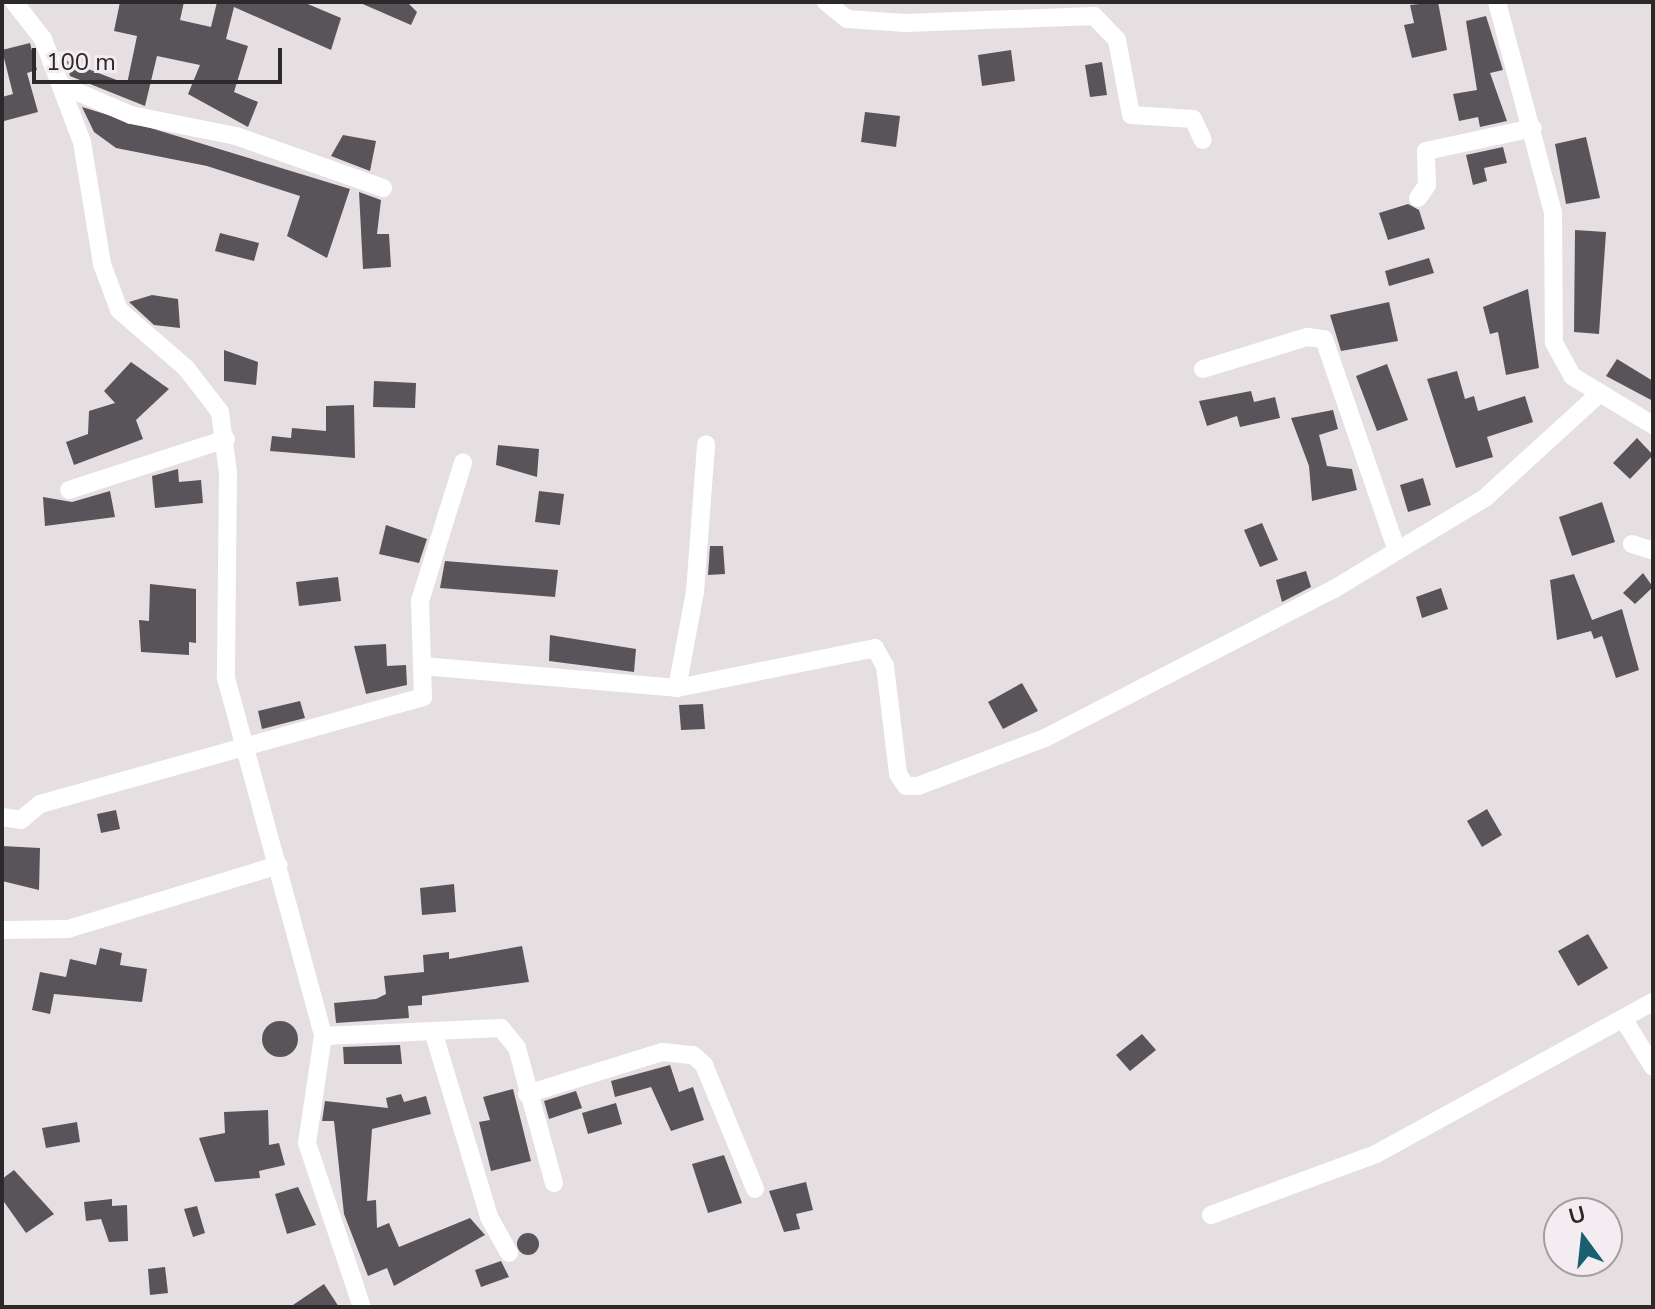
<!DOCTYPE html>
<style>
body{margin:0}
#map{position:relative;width:1655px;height:1309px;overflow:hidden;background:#e6dfe2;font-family:"Nunito Sans",sans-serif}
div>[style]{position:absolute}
.building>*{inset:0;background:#585459}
.round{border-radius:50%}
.minor>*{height:18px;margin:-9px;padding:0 9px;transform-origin:9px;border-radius:9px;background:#fff}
span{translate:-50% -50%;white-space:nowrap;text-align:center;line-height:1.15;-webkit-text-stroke:8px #f3ecf0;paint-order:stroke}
.frame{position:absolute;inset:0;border:4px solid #2c292b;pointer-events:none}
.north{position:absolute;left:1543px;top:1197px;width:80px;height:80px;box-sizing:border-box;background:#f3ecf0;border:2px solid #a39ea1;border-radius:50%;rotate:345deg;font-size:22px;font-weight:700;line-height:32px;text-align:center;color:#2c292b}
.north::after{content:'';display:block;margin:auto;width:28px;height:36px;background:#185f70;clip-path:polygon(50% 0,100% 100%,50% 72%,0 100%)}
.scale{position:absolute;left:32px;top:48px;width:250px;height:36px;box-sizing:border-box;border:4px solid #2c292b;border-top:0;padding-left:10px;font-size:24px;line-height:28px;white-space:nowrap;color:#2c292b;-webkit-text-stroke:6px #f3ecf0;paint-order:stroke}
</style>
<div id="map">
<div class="building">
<div style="clip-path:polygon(120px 2px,184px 2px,180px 20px,211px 27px,217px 2px,303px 2px,341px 18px,331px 50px,234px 7px,226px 39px,248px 46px,234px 92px,258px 102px,248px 127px,188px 94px,200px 65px,157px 56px,145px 106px,70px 76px,67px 61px,127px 84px,137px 36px,114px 31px)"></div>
<div style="clip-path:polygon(358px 2px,407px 2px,417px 12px,411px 25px)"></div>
<div style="clip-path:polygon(1438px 2px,1447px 50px,1412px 58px,1404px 25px,1414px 23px,1410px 5px)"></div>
<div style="clip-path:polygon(1486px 16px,1503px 70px,1490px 73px,1507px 121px,1480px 127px,1478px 117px,1459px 121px,1453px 94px,1477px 90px,1466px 21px)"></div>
<div style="clip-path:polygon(30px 43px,37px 70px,27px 73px,38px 112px,4px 121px,2px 97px,13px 94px,2px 50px)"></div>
<div style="clip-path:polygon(1011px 50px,1015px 81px,982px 86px,978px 55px)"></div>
<div style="clip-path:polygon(1102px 62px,1107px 95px,1090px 97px,1085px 65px)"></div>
<div style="clip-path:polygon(82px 107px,350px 189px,327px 258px,287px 236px,300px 196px,207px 166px,116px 148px,94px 132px)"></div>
<div style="clip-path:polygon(865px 112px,900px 116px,896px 147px,861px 142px)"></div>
<div style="clip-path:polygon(343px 135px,376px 141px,370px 171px,331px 156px)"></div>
<div style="clip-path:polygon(1586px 137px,1600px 198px,1566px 204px,1555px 144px)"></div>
<div style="clip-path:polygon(1503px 147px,1507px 163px,1484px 168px,1487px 181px,1473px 185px,1466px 155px)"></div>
<div style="clip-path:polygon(359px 192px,381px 200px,377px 234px,389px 234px,391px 267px,363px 269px)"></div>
<div style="clip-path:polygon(1408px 204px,1419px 210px,1425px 229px,1388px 240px,1379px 213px)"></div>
<div style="clip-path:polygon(1575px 230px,1606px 232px,1599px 334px,1574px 332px)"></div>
<div style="clip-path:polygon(220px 233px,259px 243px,254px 261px,215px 251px)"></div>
<div style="clip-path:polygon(1429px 258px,1434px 273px,1389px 286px,1385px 271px)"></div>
<div style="clip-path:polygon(1528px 289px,1539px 368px,1506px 375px,1498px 332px,1490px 334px,1483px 307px)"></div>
<div style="clip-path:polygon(152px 295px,178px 299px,180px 328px,154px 325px,129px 302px)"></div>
<div style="clip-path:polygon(1389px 302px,1398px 341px,1341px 351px,1330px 315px)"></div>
<div style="clip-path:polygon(224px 350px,258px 362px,256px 385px,224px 381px)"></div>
<div style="clip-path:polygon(1617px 359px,1653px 381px,1653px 401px,1606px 376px)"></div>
<div style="clip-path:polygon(131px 362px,169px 389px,136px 420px,143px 439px,74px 465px,66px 442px,88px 434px,89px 411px,115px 403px,104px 391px)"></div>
<div style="clip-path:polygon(1387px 364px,1408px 420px,1377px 431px,1356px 376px)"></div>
<div style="clip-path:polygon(1457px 371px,1465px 399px,1474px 396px,1478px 411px,1525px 396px,1533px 422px,1487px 437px,1493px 457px,1456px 468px,1427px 379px)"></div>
<div style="clip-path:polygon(374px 381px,416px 383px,415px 408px,373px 407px)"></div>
<div style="clip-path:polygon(1251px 391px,1254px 402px,1275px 397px,1280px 418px,1240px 427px,1237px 416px,1207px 426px,1199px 401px)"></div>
<div style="clip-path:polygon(354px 405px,355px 458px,270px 451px,272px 436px,291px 438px,292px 428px,326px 431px,326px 406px)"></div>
<div style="clip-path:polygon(1333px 410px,1338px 429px,1319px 435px,1327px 466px,1352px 469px,1357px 490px,1312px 501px,1309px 466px,1291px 418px)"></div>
<div style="clip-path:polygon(1637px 438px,1653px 455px,1630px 479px,1613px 463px)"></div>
<div style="clip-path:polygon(498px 445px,539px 449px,537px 477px,496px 465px)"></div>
<div style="clip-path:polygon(178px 469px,179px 482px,201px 480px,203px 503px,155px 508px,152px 476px)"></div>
<div style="clip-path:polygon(1423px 478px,1431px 505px,1408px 512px,1400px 485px)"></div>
<div style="clip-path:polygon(110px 491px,115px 517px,45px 526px,43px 497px,72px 502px)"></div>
<div style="clip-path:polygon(539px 491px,564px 494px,560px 525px,535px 522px)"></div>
<div style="clip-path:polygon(1602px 502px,1615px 542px,1572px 556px,1559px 517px)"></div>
<div style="clip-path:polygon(1262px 523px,1278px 560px,1260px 567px,1244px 530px)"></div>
<div style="clip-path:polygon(386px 525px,427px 539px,419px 563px,379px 554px)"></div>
<div style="clip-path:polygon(710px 546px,723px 546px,725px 574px,708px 575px)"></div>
<div style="clip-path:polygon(445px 561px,558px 570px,555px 597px,440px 588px)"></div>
<div style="clip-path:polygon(1306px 571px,1311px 587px,1282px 602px,1276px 580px)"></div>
<div style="clip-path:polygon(1643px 573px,1653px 587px,1635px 604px,1623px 593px)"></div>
<div style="clip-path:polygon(1574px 574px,1592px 620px,1622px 609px,1639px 670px,1616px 678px,1602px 636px,1594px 639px,1591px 631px,1557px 640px,1550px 580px)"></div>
<div style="clip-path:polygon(338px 577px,341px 601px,299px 606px,296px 582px)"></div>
<div style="clip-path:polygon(150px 584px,196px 589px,196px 643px,189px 642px,189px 655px,141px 652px,139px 620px,149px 621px)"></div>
<div style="clip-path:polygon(1441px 588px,1448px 609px,1422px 618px,1416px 597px)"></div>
<div style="clip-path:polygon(550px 635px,636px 649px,634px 672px,549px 661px)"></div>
<div style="clip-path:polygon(386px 644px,387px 666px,406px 665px,407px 685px,366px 694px,354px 646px)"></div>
<div style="clip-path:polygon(1022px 683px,1038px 711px,1003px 729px,988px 702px)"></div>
<div style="clip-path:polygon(300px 701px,305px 718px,262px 729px,258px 711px)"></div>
<div style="clip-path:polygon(703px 704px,705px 729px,681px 730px,679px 705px)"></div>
<div style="clip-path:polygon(1487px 809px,1502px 835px,1482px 847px,1467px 821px)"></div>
<div style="clip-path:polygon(116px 810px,120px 829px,101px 833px,97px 814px)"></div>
<div style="clip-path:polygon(2px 846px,40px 848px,39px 890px,2px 881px)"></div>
<div style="clip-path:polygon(454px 884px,456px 912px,422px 915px,420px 888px)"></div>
<div style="clip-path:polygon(1588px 934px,1608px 968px,1578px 986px,1558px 951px)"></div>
<div style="clip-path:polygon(522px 946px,529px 982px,422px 996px,422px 1005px,408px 1006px,409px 1018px,336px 1023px,334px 1003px,376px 999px,386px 994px,384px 976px,424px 972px,423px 955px,449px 952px,449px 959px)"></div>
<div style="clip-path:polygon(100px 948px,122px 953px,120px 965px,147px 969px,142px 1002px,54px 994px,50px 1014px,32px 1010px,40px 972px,66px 977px,70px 959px,96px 965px)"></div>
<div class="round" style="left:262px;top:1021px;width:36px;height:36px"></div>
<div style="clip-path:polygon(1142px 1034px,1156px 1050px,1130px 1071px,1116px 1055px)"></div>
<div style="clip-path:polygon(400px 1045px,402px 1064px,344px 1064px,343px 1047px)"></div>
<div style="clip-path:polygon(670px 1065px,679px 1092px,693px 1087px,704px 1120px,671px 1131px,651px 1087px,615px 1097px,611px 1081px)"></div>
<div style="clip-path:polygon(513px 1089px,531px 1161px,491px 1171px,479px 1122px,490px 1120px,483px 1097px)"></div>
<div style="clip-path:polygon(576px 1091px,582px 1108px,549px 1119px,544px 1101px)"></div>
<div style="clip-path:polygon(401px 1094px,404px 1102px,426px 1096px,431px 1114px,372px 1129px,367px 1201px,376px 1200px,377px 1228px,389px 1223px,399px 1247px,470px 1218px,485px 1235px,394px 1286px,387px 1268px,368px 1276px,344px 1214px,334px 1121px,322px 1121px,325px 1101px,388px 1108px,386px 1098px)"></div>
<div style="clip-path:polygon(616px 1103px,622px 1124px,588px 1134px,582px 1113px)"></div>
<div style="clip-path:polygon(268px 1110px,269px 1145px,279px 1143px,285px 1165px,259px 1171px,260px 1178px,215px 1182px,199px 1138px,225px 1133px,224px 1112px)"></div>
<div style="clip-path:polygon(77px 1122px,80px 1142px,46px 1148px,42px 1128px)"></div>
<div style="clip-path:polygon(724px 1155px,742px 1203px,708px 1213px,692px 1164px)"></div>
<div style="clip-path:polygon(14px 1170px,54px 1214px,26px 1233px,2px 1199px,2px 1179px)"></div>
<div style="clip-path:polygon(806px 1182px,813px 1210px,796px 1214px,800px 1229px,784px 1232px,769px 1191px)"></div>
<div style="clip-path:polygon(298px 1187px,316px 1225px,287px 1234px,275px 1194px)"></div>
<div style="clip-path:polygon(112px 1199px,112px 1206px,127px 1205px,128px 1241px,109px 1242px,101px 1219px,86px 1221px,84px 1202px)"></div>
<div style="clip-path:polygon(197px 1206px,205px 1233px,193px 1237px,184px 1209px)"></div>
<div class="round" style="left:517px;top:1233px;width:22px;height:22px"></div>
<div style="clip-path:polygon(501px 1261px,509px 1277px,481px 1287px,475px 1270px)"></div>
<div style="clip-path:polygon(165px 1267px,168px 1293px,150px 1295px,148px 1269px)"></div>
<div style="clip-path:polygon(324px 1284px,339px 1307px,290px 1307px)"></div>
</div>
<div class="minor">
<div style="left:14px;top:2px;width:47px;rotate:51.9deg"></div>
<div style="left:43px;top:39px;width:110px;rotate:69.3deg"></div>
<div style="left:82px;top:142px;width:124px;rotate:80.7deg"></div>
<div style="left:102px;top:264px;width:49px;rotate:69.7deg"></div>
<div style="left:119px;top:310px;width:89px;rotate:40.9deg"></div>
<div style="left:186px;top:368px;width:56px;rotate:52.3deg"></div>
<div style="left:220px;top:412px;width:62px;rotate:82.5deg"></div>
<div style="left:228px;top:473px;width:205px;rotate:90.6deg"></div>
<div style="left:226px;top:678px;width:371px;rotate:74.8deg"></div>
<div style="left:323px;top:1036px;width:178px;rotate:-2.6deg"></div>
<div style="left:501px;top:1028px;width:26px;rotate:51deg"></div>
<div style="left:517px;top:1048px;width:140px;rotate:74.7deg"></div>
<div style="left:826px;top:2px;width:27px;rotate:39deg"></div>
<div style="left:847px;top:19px;width:58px;rotate:3.9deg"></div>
<div style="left:905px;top:23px;width:189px;rotate:-2.1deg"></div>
<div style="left:1094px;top:16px;width:33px;rotate:46deg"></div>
<div style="left:1117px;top:40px;width:76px;rotate:79.4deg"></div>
<div style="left:1131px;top:115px;width:62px;rotate:3.7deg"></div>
<div style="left:1193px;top:119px;width:23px;rotate:65deg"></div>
<div style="left:1497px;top:2px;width:217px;rotate:75.1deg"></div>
<div style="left:1553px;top:212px;width:131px;rotate:89.6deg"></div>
<div style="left:1554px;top:343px;width:38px;rotate:61deg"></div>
<div style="left:1572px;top:376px;width:95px;rotate:31.2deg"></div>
<div style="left:61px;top:85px;width:76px;rotate:23.2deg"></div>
<div style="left:131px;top:115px;width:107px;rotate:11.3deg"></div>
<div style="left:236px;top:136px;width:156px;rotate:19.5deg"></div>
<div style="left:1418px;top:198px;width:16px;rotate:-55deg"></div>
<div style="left:1427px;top:185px;width:34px;rotate:-92deg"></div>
<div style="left:1426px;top:151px;width:109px;rotate:-12.1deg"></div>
<div style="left:1203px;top:369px;width:109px;rotate:-17.1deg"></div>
<div style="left:1307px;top:337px;width:17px;rotate:7deg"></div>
<div style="left:1324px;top:339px;width:224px;rotate:71deg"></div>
<div style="left:69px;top:490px;width:165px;rotate:-18deg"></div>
<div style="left:1632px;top:544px;width:22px;rotate:18deg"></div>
<div style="left:422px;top:666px;width:256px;rotate:4.9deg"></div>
<div style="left:677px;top:688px;width:202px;rotate:-11.4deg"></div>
<div style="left:875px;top:648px;width:21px;rotate:61deg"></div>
<div style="left:885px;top:666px;width:109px;rotate:83.1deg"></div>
<div style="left:898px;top:774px;width:14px;rotate:56deg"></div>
<div style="left:906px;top:786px;width:12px"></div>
<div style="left:918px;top:786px;width:136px;rotate:-20.7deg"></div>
<div style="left:1045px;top:738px;width:325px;rotate:-27.3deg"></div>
<div style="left:1334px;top:589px;width:176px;rotate:-31.1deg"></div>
<div style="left:1485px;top:498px;width:154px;rotate:-42.4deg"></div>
<div style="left:677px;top:688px;width:98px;rotate:-79.4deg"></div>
<div style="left:695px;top:592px;width:148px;rotate:-85.7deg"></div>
<div style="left:2px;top:817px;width:19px;rotate:9deg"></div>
<div style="left:21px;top:820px;width:25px;rotate:-40deg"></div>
<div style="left:40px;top:804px;width:398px;rotate:-15.6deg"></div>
<div style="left:423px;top:697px;width:96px;rotate:-91.8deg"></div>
<div style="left:420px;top:601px;width:145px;rotate:-72.7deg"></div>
<div style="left:2px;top:930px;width:66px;rotate:-0.9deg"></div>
<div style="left:68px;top:929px;width:220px;rotate:-16.9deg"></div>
<div style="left:1624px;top:1020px;width:55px;rotate:58.3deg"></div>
<div style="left:433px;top:1031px;width:194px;rotate:73.2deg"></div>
<div style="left:489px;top:1217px;width:41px;rotate:60.9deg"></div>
<div style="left:323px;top:1036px;width:108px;rotate:98.5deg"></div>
<div style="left:307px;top:1143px;width:173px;rotate:71.5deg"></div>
<div style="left:527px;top:1094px;width:141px;rotate:-17.3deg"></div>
<div style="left:662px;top:1052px;width:31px;rotate:6deg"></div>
<div style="left:693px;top:1055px;width:15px;rotate:42deg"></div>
<div style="left:704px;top:1065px;width:134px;rotate:67.6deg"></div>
<div style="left:1211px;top:1215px;width:176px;rotate:-20.3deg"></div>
<div style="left:1376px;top:1154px;width:316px;rotate:-28.8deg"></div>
</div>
<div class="frame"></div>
<div class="north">U</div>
<div class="scale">100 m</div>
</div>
